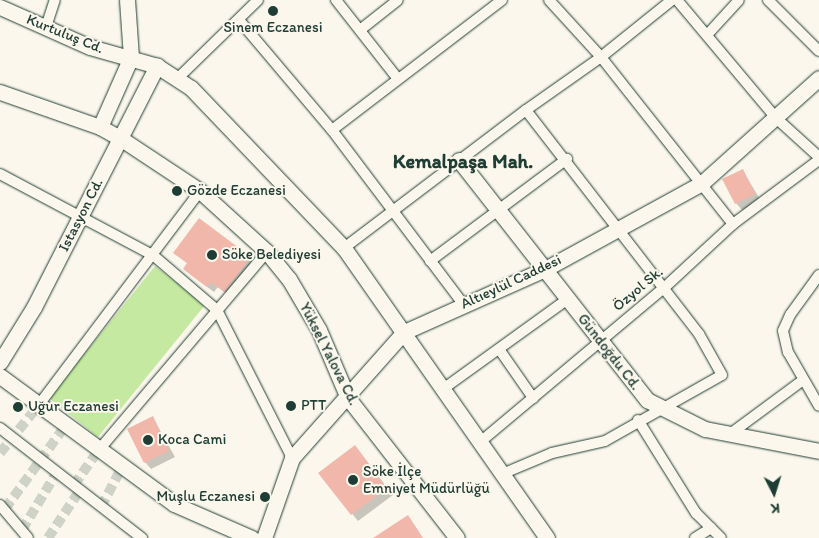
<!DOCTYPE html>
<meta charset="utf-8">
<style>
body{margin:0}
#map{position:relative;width:819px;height:538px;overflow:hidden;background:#fbf7ec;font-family:Itim,sans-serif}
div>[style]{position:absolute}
.green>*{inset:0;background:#c6e9a2}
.shadow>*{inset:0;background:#0003}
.building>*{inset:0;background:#f1b7aa}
.street-tunnel>*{height:10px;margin-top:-5px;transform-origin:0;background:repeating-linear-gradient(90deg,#cfd2c7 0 10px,transparent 0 15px)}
.roads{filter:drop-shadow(0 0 1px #1f3d34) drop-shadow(0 0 1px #1f3d34)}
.street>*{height:10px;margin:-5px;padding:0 5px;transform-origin:5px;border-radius:5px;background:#fbf7ec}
.secondary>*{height:15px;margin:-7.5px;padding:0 7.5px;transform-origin:7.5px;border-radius:7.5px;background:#fbf7ec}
.dots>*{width:14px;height:14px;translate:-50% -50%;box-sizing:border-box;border:2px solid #fbf7ec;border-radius:50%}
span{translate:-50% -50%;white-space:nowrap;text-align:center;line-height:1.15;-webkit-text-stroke:4px #fbf7ec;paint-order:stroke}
.poi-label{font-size:15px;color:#1f3d34}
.left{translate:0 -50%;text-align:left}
.right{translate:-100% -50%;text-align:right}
.street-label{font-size:15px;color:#1f3d34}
.district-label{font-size:20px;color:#1f3d34;font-weight:700}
.north{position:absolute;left:749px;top:468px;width:50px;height:50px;-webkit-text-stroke:4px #fbf7ec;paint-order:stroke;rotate:175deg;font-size:14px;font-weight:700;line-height:20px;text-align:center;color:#1f3d34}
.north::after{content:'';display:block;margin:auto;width:18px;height:22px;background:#1f3d34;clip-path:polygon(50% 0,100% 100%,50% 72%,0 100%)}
</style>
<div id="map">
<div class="green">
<div style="clip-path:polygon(155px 266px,205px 305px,98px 437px,49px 398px)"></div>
</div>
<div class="shadow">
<div style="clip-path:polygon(743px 171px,761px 201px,742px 210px,736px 203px)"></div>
<div style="clip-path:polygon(199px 220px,257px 264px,231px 297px,218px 287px,214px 292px,191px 275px,184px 269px,188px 264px,175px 253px)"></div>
<div style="clip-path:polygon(153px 418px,175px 457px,151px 469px,145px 462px)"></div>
<div style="clip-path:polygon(355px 447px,393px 495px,358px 521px,320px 473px)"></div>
</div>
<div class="building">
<div style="clip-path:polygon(743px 169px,755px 194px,735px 204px,722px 179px)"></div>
<div style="clip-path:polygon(199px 218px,251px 257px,224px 292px,211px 282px,207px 287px,183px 269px,187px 263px,173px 253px)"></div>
<div style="clip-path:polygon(153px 416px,169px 451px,144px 463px,127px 429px)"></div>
<div style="clip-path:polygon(355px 445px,387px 488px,351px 515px,318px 473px)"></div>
<div style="clip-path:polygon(408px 515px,423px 538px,373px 538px)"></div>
</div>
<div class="street-tunnel">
<div style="left:0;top:453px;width:60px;rotate:-51deg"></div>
<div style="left:74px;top:485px;width:42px;rotate:-54.8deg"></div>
<div style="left:101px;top:507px;width:45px;rotate:-62.3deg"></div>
<div style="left:5px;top:509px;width:102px;rotate:-54.1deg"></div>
<div style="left:22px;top:530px;width:68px;rotate:-58.9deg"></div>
<div style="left:48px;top:538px;width:58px;rotate:-56.3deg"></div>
</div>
<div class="roads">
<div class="street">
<div style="left:336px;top:0;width:100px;rotate:51.9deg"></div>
<div style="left:549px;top:0;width:77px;rotate:47.6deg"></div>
<div style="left:601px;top:57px;width:213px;rotate:51.7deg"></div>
<div style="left:677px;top:0;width:154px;rotate:50deg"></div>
<div style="left:776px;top:118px;width:58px;rotate:42.2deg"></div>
<div style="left:768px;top:0;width:72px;rotate:45deg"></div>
<div style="left:239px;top:20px;width:144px;rotate:49.8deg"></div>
<div style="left:332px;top:130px;width:218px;rotate:53deg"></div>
<div style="left:46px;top:27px;width:28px;rotate:-72deg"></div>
<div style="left:360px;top:30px;width:48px;rotate:-38.3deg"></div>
<div style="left:707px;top:35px;width:47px;rotate:-47.6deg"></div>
<div style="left:177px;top:79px;width:113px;rotate:-44.3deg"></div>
<div style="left:332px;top:130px;width:214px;rotate:-37.4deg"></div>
<div style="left:0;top:174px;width:174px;rotate:28deg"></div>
<div style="left:154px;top:256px;width:83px;rotate:40.6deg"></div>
<div style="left:217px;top:310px;width:166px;rotate:63.1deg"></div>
<div style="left:344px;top:248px;width:228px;rotate:-37.2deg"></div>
<div style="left:526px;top:110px;width:92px;rotate:-35.2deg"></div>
<div style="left:601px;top:57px;width:91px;rotate:-38.8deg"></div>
<div style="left:430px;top:261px;width:171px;rotate:-36.7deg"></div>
<div style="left:819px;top:275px;width:49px;rotate:125.9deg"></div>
<div style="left:790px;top:315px;width:17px;rotate:114deg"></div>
<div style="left:783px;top:331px;width:22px;rotate:77deg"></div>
<div style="left:788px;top:352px;width:62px;rotate:60.1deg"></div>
<div style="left:499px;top:349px;width:60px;rotate:55.2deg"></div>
<div style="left:443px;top:389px;width:154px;rotate:-35.8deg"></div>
<div style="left:38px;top:406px;width:269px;rotate:-53deg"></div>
<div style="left:638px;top:420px;width:110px;rotate:58.1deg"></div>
<div style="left:696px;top:513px;width:35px;rotate:45deg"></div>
<div style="left:0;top:428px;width:180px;rotate:37.8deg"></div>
<div style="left:730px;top:434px;width:91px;rotate:-36.5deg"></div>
<div style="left:479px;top:443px;width:241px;rotate:-40deg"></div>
<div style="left:664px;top:288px;width:94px;rotate:-42.8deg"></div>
<div style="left:733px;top:224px;width:107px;rotate:-36.7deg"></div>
<div style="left:98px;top:451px;width:261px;rotate:-49.7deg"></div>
<div style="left:502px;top:474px;width:54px;rotate:-22.8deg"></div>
<div style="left:552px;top:453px;width:54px;rotate:-12.8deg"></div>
<div style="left:605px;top:441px;width:134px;rotate:-29.4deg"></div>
<div style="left:722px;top:375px;width:47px;rotate:-119.3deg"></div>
<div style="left:699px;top:334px;width:283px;rotate:-127.7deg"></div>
<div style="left:0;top:505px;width:43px;rotate:49.7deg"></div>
<div style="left:695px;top:538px;width:19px;rotate:-32deg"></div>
</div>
<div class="secondary">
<div style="left:0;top:7px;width:98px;rotate:24deg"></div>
<div style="left:90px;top:47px;width:70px;rotate:15.8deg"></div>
<div style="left:157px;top:66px;width:40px;rotate:32.9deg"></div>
<div style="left:191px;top:88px;width:221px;rotate:46.3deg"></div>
<div style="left:344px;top:248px;width:354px;rotate:55deg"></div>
<div style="left:0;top:92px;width:106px;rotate:19.3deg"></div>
<div style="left:100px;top:127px;width:23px;rotate:29deg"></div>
<div style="left:120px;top:138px;width:96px;rotate:33.5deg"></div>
<div style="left:200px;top:191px;width:91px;rotate:42.3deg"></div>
<div style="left:267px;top:252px;width:35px;rotate:51deg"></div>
<div style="left:289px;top:279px;width:59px;rotate:59.5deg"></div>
<div style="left:319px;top:330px;width:74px;rotate:66.9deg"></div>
<div style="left:348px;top:398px;width:177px;rotate:52.1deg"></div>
<div style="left:100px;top:127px;width:77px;rotate:-66.1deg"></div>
<div style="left:131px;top:57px;width:57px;rotate:-94deg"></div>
<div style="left:459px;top:160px;width:305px;rotate:51.9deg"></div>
<div style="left:647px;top:400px;width:65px;rotate:26.6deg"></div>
<div style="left:705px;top:429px;width:116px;rotate:10.9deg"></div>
<div style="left:0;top:362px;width:65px;rotate:-58.3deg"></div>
<div style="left:34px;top:307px;width:271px;rotate:-63deg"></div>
<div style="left:0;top:376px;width:216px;rotate:36.3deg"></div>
<div style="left:174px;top:504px;width:85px;rotate:23.6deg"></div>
<div style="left:264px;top:538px;width:85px;rotate:-70.7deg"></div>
<div style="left:292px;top:458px;width:169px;rotate:-48.4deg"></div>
<div style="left:404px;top:332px;width:154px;rotate:-24.1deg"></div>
<div style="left:545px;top:269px;width:179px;rotate:-28.7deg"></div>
<div style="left:702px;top:183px;width:157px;rotate:-41.9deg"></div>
</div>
</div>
<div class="dots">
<div style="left:273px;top:11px;background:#1f3d34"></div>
<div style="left:177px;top:191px;background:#1f3d34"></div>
<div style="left:212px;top:255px;background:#1f3d34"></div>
<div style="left:291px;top:406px;background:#1f3d34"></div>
<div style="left:18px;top:407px;background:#1f3d34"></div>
<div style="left:148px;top:440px;background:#1f3d34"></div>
<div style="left:353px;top:480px;background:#1f3d34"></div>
<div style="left:265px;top:497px;background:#1f3d34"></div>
</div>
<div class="poi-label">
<span style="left:273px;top:28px">Sinem Eczanesi</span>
<span class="left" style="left:187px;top:191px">Gözde Eczanesi</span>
<span class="left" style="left:222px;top:255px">Söke Belediyesi</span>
<span class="left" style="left:301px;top:406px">PTT</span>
<span class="left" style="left:28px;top:407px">Uğur Eczanesi</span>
<span class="left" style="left:158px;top:440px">Koca Cami</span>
<span class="left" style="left:363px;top:480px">Söke İlçe<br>Emniyet Müdürlüğü</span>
<span class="right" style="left:255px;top:497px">Muşlu Eczanesi</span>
</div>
<div class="street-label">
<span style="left:65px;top:34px;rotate:22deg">Kurtuluş Cd.</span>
<span style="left:81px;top:215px;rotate:-63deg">Istasyon Cd.</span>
<span style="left:511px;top:282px;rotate:-25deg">Altıeylül Caddesi</span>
<span style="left:638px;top:289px;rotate:-40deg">Özyol Sk.</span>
<span style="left:609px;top:352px;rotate:52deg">Gündoğdu Cd.</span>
<span style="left:329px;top:354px;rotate:63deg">Yüksel Yalova Cd.</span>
</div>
<div class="district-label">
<span style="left:463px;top:161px">Kemalpaşa Mah.</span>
</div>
<div class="north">K</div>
</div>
